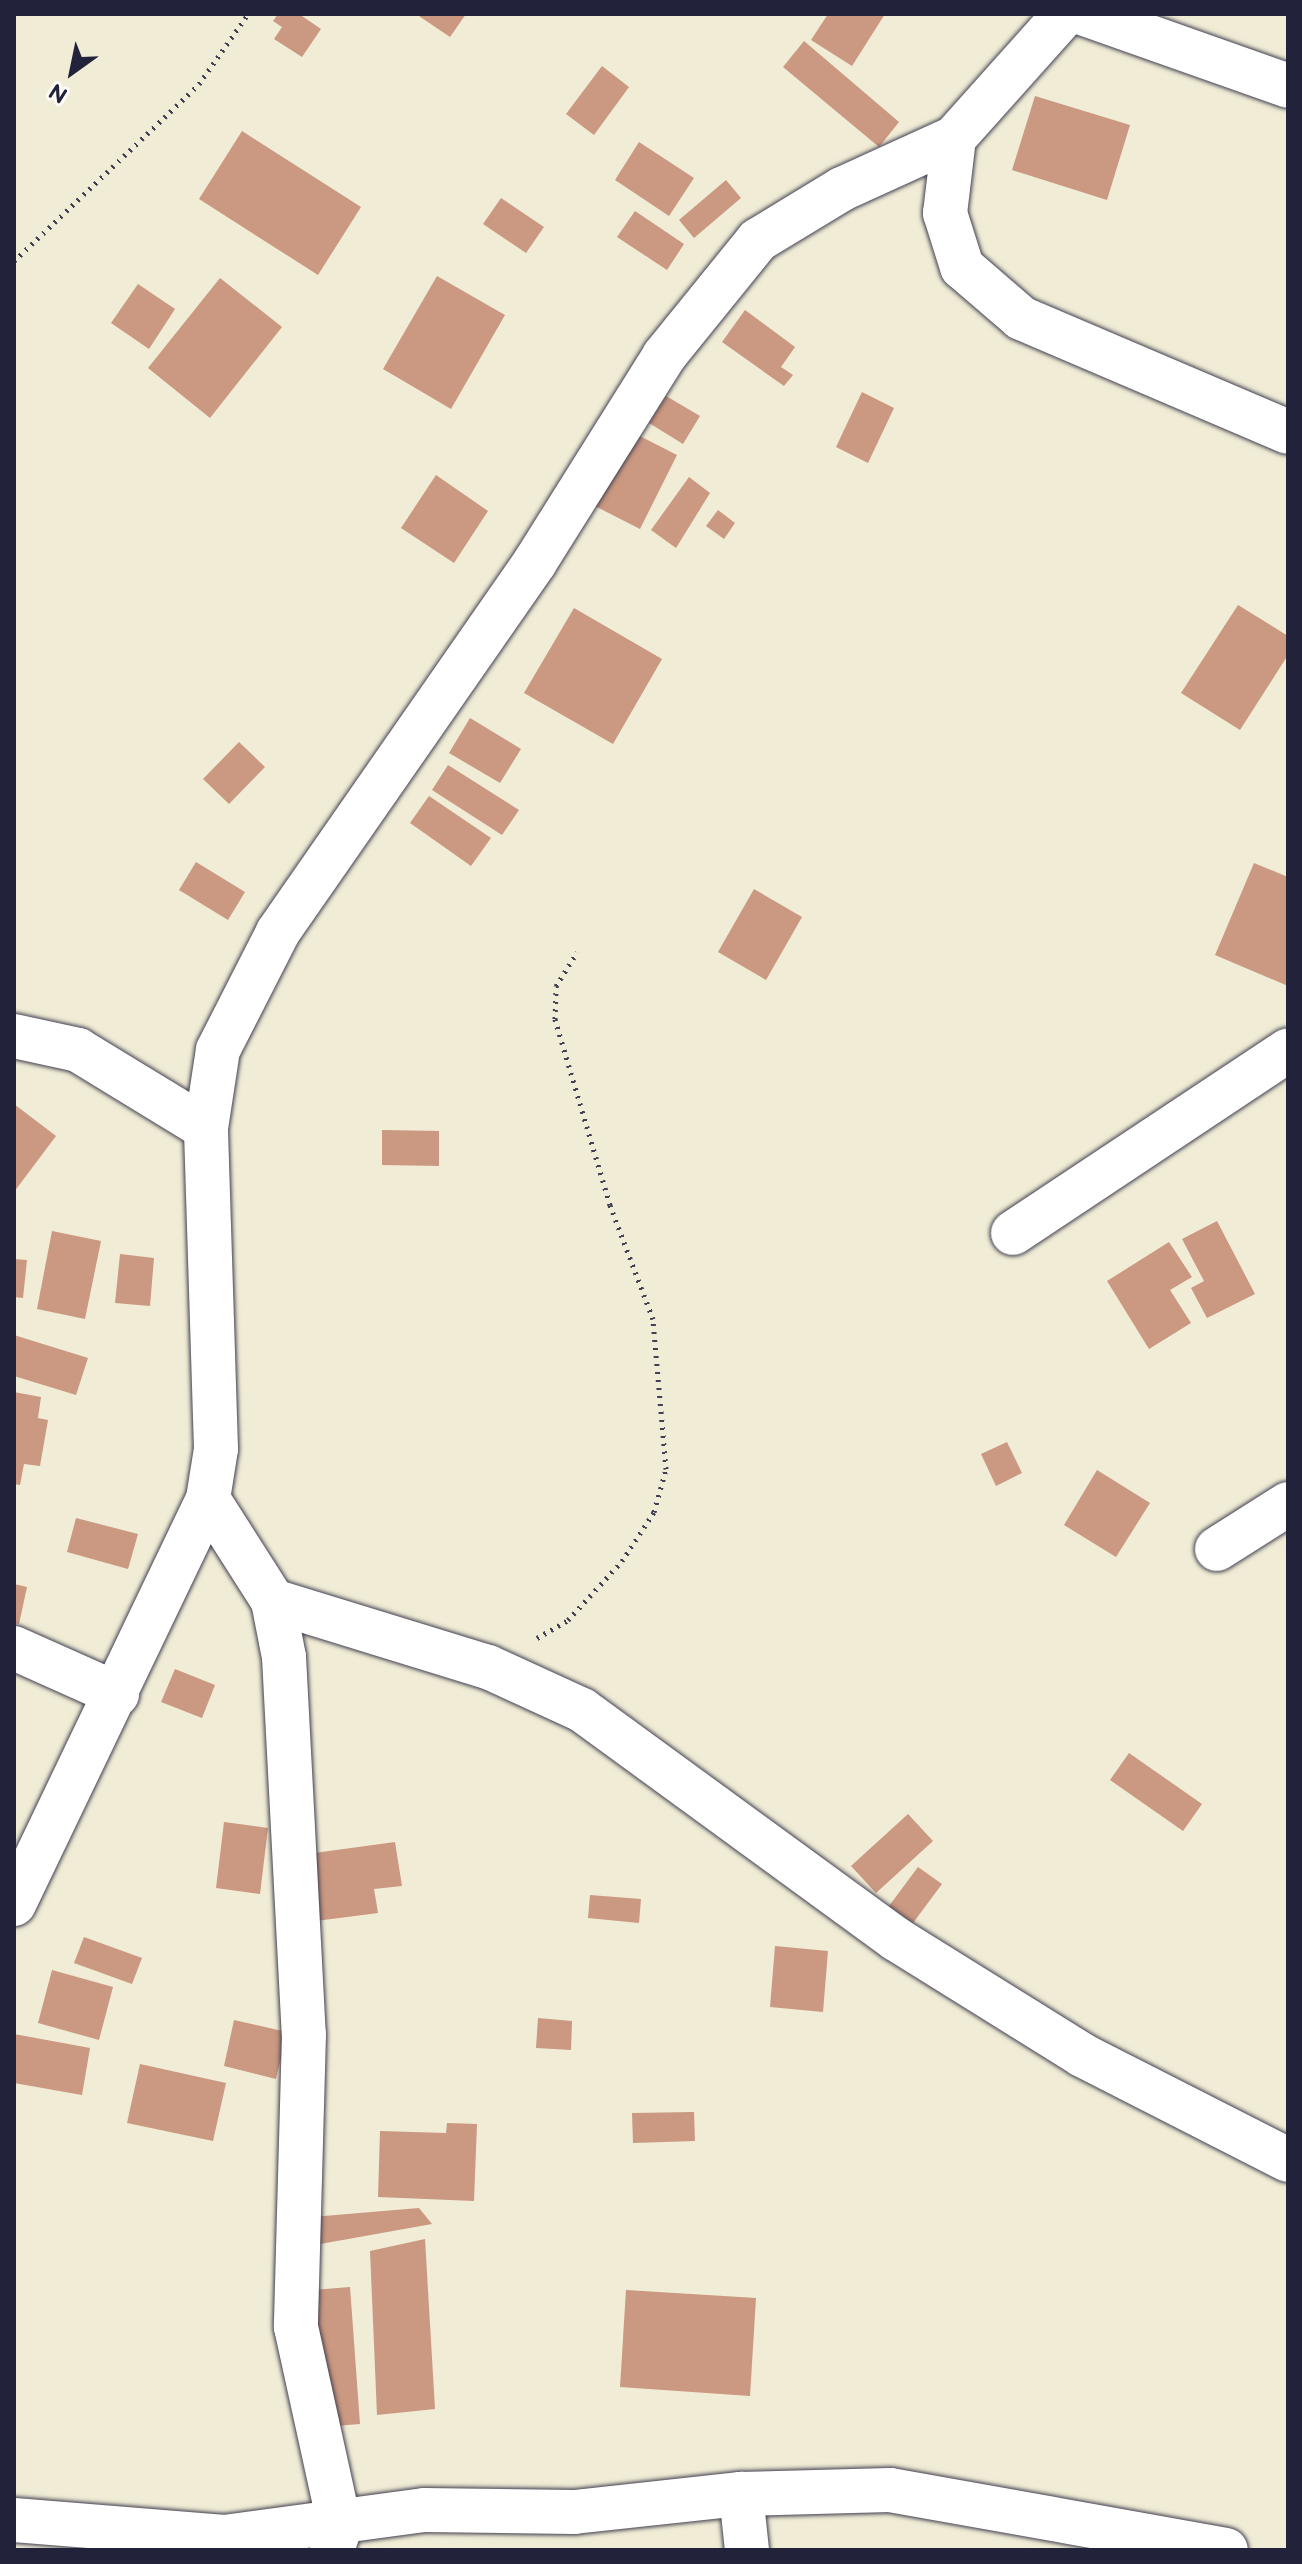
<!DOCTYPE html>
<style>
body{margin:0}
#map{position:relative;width:1302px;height:2564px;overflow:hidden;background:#f0ecd5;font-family:"Balsamiq Sans",sans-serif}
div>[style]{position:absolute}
.building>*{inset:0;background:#cb9881}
.path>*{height:5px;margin-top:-2.5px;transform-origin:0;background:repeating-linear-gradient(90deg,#414052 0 2px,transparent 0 8px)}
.roads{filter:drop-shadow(0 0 2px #414052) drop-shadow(0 0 2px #414052)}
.minor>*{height:44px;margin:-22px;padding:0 22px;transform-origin:22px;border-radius:22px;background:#fff}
span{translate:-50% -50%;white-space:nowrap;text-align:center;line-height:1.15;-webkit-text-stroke:8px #fdfcf7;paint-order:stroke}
.frame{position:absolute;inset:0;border:16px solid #22223b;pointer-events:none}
.north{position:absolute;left:32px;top:32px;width:80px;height:80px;-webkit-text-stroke:6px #fdfcf7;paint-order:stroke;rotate:213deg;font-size:22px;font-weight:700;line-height:32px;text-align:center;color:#22223b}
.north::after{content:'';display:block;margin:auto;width:28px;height:36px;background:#22223b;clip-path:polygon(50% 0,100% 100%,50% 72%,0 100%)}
</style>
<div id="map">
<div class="building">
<div style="clip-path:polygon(278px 14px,299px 14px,321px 29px,302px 57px,274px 39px,282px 27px,273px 21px)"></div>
<div style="clip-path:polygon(416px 14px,466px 14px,450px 37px)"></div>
<div style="clip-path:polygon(828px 14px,885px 14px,852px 66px,811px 40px)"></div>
<div style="clip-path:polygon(804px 41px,899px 122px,879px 147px,783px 67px)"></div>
<div style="clip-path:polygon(602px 66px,629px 87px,594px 135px,566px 114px)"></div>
<div style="clip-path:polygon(1035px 96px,1130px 125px,1107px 200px,1012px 170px)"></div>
<div style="clip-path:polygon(242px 131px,361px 207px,318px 275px,199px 199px)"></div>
<div style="clip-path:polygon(639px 142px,694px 178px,669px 216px,615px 180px)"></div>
<div style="clip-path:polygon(726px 180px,741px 198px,694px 238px,679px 220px)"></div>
<div style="clip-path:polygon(501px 198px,544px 227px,526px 253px,483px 224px)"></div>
<div style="clip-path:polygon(635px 211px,684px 244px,667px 270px,617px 237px)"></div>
<div style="clip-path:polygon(437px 276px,505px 315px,451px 409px,383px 369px)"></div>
<div style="clip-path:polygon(220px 278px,282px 327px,210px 418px,148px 368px)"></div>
<div style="clip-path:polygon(138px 284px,175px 309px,149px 349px,111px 323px)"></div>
<div style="clip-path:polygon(745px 310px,795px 347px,781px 367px,793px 375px,784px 386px,722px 342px)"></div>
<div style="clip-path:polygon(862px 392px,894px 408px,868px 463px,836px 447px)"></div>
<div style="clip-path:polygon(666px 396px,700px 416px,683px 444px,649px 423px)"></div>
<div style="clip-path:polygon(626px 429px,677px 455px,640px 529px,589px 503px)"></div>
<div style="clip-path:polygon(436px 475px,488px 511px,454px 563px,401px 528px)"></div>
<div style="clip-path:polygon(689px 477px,710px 493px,676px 548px,651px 530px)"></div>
<div style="clip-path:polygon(718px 510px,735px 523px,724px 539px,706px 526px)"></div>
<div style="clip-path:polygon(1238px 605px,1288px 636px,1288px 655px,1240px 730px,1181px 693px)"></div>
<div style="clip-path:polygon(574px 608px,662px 659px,613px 744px,524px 693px)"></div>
<div style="clip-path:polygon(470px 718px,521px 749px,500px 783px,449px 753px)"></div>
<div style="clip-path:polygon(239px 742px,265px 767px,229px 804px,203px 779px)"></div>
<div style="clip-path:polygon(448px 765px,519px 810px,502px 835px,432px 790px)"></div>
<div style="clip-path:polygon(429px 796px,491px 838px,471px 866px,410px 823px)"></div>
<div style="clip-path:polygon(196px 862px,245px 892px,228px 920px,179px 890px)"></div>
<div style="clip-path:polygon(1254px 863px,1288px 877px,1288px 986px,1215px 955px)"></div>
<div style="clip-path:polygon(754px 889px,802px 917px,766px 980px,718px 952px)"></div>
<div style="clip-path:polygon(14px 1104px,56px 1136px,14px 1192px)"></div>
<div style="clip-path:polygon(382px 1130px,439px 1131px,439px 1166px,382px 1165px)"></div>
<div style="clip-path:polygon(1217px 1221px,1255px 1294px,1207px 1318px,1191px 1288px,1204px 1281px,1182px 1239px)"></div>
<div style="clip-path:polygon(52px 1231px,101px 1241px,85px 1319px,37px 1309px)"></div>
<div style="clip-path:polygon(1169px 1242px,1192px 1277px,1170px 1290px,1191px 1323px,1149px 1349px,1107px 1281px)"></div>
<div style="clip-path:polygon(120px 1254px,154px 1258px,150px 1306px,115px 1303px)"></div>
<div style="clip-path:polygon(14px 1259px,27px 1260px,23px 1298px,14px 1297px)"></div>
<div style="clip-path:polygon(14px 1335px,88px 1358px,76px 1395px,14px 1376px)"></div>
<div style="clip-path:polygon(14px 1392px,41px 1397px,38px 1418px,48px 1420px,40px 1466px,24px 1464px,20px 1485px,14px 1484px)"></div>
<div style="clip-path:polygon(1007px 1442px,1022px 1473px,996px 1486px,981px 1454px)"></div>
<div style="clip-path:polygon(1097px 1470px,1150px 1503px,1116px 1557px,1064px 1525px)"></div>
<div style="clip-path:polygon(76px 1518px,138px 1534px,128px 1569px,67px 1552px)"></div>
<div style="clip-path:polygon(14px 1584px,27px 1587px,19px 1624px,14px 1623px)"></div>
<div style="clip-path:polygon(175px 1669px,215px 1685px,202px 1718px,161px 1702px)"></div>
<div style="clip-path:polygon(1129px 1753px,1202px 1804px,1183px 1831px,1110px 1780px)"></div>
<div style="clip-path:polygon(908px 1814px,933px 1841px,876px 1893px,851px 1866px)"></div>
<div style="clip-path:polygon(224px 1822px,268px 1828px,260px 1894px,216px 1888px)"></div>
<div style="clip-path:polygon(395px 1842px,402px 1886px,374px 1889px,378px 1913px,316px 1921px,307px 1854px)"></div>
<div style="clip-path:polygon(918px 1867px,942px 1884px,913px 1923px,889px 1906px)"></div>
<div style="clip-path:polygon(590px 1895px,641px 1899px,639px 1923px,588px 1918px)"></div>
<div style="clip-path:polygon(84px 1937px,142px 1958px,132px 1984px,74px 1963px)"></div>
<div style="clip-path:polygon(775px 1946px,828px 1951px,823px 2012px,770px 2007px)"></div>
<div style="clip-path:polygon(52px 1970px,113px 1987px,99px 2040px,38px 2023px)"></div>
<div style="clip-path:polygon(538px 2018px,572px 2021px,571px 2050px,536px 2048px)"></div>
<div style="clip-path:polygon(234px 2020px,287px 2032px,276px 2079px,224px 2066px)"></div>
<div style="clip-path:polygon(14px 2034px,90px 2048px,82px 2095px,14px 2083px)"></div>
<div style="clip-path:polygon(140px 2064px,226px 2083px,213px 2141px,127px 2123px)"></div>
<div style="clip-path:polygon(694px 2112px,695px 2141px,633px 2143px,632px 2113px)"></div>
<div style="clip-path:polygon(447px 2123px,477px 2124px,474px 2201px,378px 2197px,380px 2131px,446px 2133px)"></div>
<div style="clip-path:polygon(419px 2208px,432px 2224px,309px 2246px,312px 2217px)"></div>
<div style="clip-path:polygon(425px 2239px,435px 2409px,377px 2415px,370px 2251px)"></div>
<div style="clip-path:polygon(350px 2287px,360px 2424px,323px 2427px,313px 2290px)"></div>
<div style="clip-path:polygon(626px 2290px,756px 2298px,750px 2396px,620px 2387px)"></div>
</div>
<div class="path">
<div style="left:14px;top:261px;width:256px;rotate:-43.7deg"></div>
<div style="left:199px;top:84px;width:85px;rotate:-55deg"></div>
<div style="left:537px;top:1638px;width:36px;rotate:-30deg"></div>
<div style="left:568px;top:1620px;width:80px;rotate:-47.5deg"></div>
<div style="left:622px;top:1561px;width:59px;rotate:-56.9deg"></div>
<div style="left:654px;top:1512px;width:45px;rotate:-74.4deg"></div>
<div style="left:666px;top:1469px;width:151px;rotate:-95deg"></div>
<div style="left:653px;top:1319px;width:122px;rotate:-110.7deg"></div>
<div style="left:610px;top:1205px;width:194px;rotate:-106.5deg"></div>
<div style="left:555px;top:1019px;width:33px;rotate:-88deg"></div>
<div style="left:556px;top:986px;width:40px;rotate:-58deg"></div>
</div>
<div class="roads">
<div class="minor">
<div style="left:1085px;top:14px;width:215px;rotate:19.5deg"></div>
<div style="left:954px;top:138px;width:76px;rotate:96.8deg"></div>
<div style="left:945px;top:213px;width:57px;rotate:72.5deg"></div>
<div style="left:962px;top:267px;width:78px;rotate:40.8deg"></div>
<div style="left:1021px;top:318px;width:290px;rotate:23.1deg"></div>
<div style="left:14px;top:1036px;width:66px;rotate:12.3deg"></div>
<div style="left:78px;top:1050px;width:150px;rotate:31.4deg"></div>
<div style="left:1013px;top:1233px;width:330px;rotate:-33.6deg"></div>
<div style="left:208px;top:1499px;width:121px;rotate:57.5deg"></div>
<div style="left:273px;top:1601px;width:57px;rotate:78.9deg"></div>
<div style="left:284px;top:1657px;width:378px;rotate:87deg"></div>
<div style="left:304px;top:2034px;width:293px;rotate:91.6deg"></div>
<div style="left:296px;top:2327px;width:205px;rotate:77.6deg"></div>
<div style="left:340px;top:2527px;width:24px;rotate:109deg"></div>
<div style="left:1217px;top:1549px;width:84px;rotate:-32.4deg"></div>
<div style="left:273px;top:1601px;width:225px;rotate:17.1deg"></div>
<div style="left:488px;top:1667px;width:103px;rotate:24.6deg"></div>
<div style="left:582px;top:1710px;width:389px;rotate:36.1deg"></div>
<div style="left:896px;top:1939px;width:219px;rotate:31.9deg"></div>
<div style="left:1082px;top:2055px;width:231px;rotate:27deg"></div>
<div style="left:14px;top:1648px;width:113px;rotate:24.1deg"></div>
<div style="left:14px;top:1904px;width:449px;rotate:-64.4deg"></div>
<div style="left:208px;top:1499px;width:51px;rotate:-80.9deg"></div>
<div style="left:216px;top:1449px;width:321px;rotate:-91.8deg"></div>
<div style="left:206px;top:1128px;width:79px;rotate:-81.3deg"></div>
<div style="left:218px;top:1050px;width:132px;rotate:-63deg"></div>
<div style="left:278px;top:932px;width:450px;rotate:-55.2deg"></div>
<div style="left:535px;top:562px;width:243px;rotate:-57.9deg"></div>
<div style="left:664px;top:356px;width:149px;rotate:-51deg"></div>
<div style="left:758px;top:240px;width:98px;rotate:-31.3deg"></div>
<div style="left:842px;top:189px;width:123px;rotate:-24.5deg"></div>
<div style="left:954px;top:138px;width:166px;rotate:-48.2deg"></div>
<div style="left:741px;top:2494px;width:56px;rotate:83.9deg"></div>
<div style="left:14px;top:2520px;width:211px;rotate:4.6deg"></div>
<div style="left:224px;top:2537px;width:202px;rotate:-7.7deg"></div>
<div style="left:424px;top:2510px;width:150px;rotate:0.8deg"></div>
<div style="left:574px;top:2512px;width:168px;rotate:-6.2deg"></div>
<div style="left:741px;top:2494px;width:149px;rotate:-1.5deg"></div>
<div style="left:890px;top:2490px;width:341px;rotate:10.1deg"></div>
</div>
</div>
<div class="frame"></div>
<div class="north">N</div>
</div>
